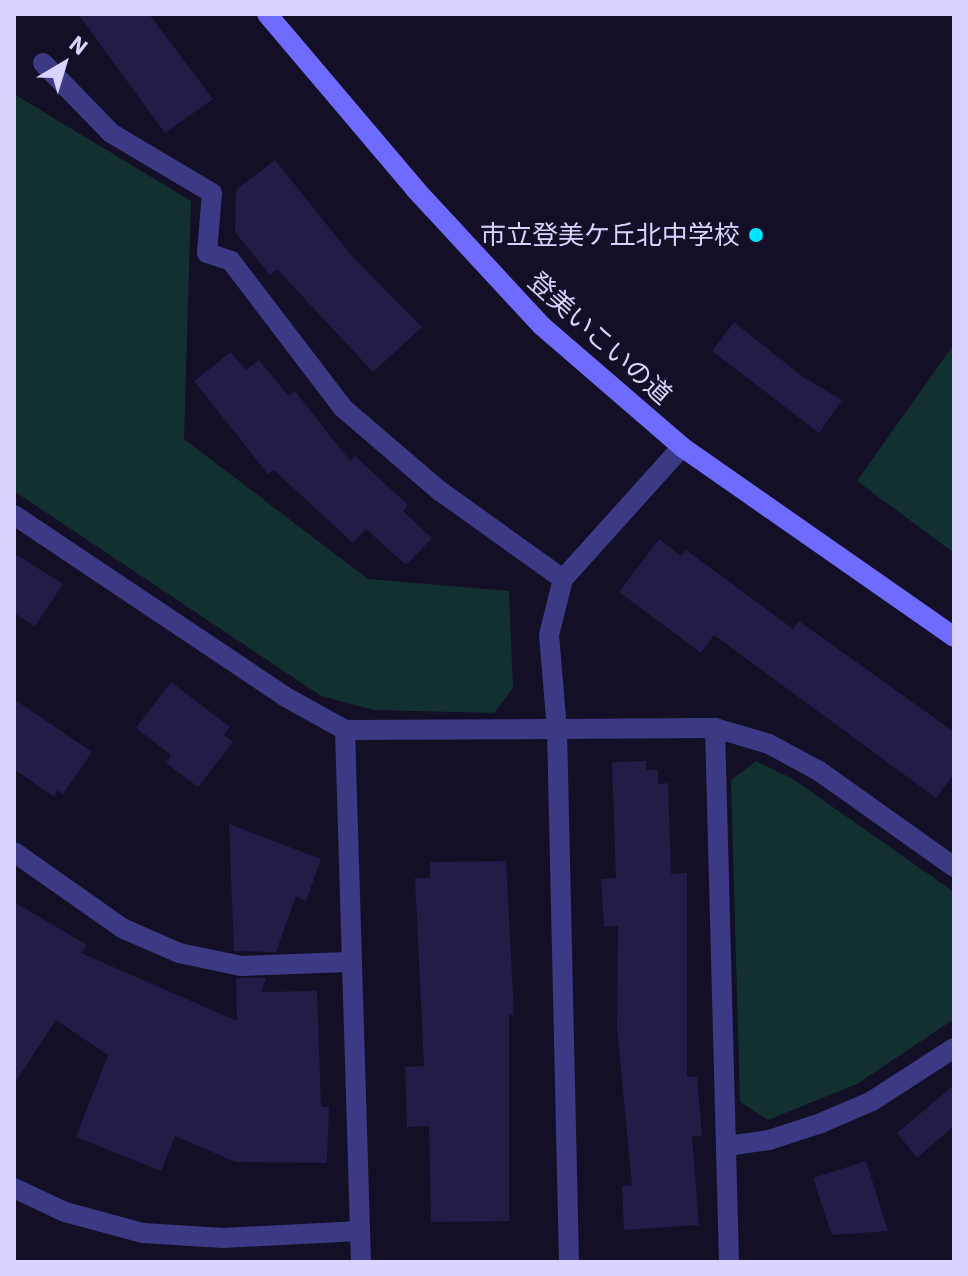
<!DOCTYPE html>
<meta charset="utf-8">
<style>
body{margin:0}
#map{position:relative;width:968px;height:1276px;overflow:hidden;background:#130f26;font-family:"IBM Plex Sans","Noto Sans JP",sans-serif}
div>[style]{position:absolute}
.green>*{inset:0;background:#12302f}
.building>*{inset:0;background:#241b47}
.street>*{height:20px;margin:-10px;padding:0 10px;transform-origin:10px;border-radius:10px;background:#3d3a85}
.secondary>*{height:20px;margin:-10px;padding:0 10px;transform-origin:10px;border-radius:10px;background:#6f6bff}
.dots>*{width:22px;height:22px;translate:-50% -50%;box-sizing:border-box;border:4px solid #130f26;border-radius:50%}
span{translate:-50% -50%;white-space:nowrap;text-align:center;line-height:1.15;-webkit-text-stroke:6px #130f26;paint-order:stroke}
.poi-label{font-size:26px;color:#d9d4ff}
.right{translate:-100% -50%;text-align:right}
.street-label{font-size:26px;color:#d9d4ff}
.frame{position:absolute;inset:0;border:16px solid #d9d4ff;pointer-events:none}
.north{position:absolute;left:24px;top:24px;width:80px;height:80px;-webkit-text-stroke:6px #130f26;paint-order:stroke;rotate:38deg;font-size:22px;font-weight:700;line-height:32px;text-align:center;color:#d9d4ff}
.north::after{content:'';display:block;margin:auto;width:28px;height:36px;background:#d9d4ff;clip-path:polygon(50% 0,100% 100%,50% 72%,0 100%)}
</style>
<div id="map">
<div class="green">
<div style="clip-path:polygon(14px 94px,191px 201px,184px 439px,368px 579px,509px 591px,513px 688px,494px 713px,374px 710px,321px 696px,14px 491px)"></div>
<div style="clip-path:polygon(954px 344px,954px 553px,857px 481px)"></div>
<div style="clip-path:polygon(756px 761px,793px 779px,954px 892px,954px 1019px,857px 1084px,768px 1120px,740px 1102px,731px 780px)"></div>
</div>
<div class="building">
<div style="clip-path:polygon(78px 14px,149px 14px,213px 99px,165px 133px)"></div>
<div style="clip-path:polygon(275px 160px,351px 255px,422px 327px,373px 372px,277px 269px,270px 275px,235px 232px,236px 190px)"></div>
<div style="clip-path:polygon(734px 322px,803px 377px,842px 400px,819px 433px,712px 351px)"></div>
<div style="clip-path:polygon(231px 352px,246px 370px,259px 360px,289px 396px,295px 391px,350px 461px,355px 456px,408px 505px,403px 511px,432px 538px,406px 565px,366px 529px,353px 543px,274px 470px,268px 474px,194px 381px)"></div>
<div style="clip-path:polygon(659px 539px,681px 556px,686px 550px,793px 629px,799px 621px,954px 732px,954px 774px,936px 798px,714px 635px,701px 653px,619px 592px)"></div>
<div style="clip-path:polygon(14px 553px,63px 584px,35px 626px,14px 613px)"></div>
<div style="clip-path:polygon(171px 682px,230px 727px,224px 735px,233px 742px,198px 787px,166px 763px,171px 755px,136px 728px)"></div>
<div style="clip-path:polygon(14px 699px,92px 752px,63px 794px,58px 790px,54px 797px,14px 769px)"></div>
<div style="clip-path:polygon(646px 761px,646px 770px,658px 770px,658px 784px,668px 783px,671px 874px,687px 873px,687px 1077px,697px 1077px,702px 1136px,692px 1136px,699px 1225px,624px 1230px,622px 1186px,632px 1185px,617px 1027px,618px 926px,604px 927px,601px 879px,616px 878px,612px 762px)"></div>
<div style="clip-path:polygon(229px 824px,321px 859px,306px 901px,296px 896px,276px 952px,234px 951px)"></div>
<div style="clip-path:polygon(506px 861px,514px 1015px,509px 1015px,509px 1221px,431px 1222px,429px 1126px,407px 1127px,405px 1067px,424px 1066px,415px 878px,430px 878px,430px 862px)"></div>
<div style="clip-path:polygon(14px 902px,87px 945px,81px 953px,237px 1021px,236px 978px,266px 978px,261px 992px,317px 991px,321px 1107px,329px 1107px,327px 1163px,236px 1162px,175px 1136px,161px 1171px,76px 1137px,108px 1055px,56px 1020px,14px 1084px)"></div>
<div style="clip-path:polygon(954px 1085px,954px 1126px,917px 1158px,897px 1133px)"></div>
<div style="clip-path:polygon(866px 1161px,888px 1231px,832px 1235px,813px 1178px)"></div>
</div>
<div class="street">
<div style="left:43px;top:63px;width:98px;rotate:45.8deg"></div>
<div style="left:111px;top:133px;width:117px;rotate:30.7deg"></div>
<div style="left:212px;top:193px;width:60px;rotate:94.8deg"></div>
<div style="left:207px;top:253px;width:25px;rotate:18deg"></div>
<div style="left:231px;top:261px;width:185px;rotate:52.7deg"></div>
<div style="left:343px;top:408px;width:128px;rotate:40.6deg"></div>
<div style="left:440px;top:491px;width:151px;rotate:35.6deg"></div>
<div style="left:14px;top:515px;width:325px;rotate:33.8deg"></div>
<div style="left:284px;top:696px;width:70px;rotate:29.1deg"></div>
<div style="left:345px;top:730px;width:370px;rotate:-0.3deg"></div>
<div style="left:715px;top:728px;width:56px;rotate:16.5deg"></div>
<div style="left:769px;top:744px;width:57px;rotate:28.4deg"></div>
<div style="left:819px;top:771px;width:166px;rotate:35.4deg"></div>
<div style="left:715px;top:728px;width:534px;rotate:88.5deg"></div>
<div style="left:345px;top:730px;width:532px;rotate:88.28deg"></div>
<div style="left:14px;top:852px;width:132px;rotate:35.1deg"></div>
<div style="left:122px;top:928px;width:62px;rotate:23.7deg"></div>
<div style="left:179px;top:953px;width:63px;rotate:11.8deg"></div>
<div style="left:241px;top:966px;width:107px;rotate:-2.1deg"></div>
<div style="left:727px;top:1146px;width:42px;rotate:-8.1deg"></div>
<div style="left:769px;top:1140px;width:55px;rotate:-18.1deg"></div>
<div style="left:821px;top:1123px;width:56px;rotate:-23.3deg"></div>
<div style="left:872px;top:1101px;width:98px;rotate:-32.9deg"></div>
<div style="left:14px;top:1188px;width:56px;rotate:25.2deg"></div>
<div style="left:65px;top:1212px;width:81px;rotate:15.1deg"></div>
<div style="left:143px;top:1233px;width:80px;rotate:3.6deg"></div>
<div style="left:223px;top:1238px;width:137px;rotate:-2.9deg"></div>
<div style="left:569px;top:1262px;width:532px;rotate:-91.29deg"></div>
<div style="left:557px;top:730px;width:95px;rotate:-94.8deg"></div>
<div style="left:549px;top:635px;width:58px;rotate:-76deg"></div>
<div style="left:563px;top:579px;width:178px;rotate:-48deg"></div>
</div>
<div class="secondary">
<div style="left:267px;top:14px;width:231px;rotate:49.7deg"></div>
<div style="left:416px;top:190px;width:185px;rotate:47.2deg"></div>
<div style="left:542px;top:326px;width:185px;rotate:40.8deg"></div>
<div style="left:682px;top:447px;width:332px;rotate:34.9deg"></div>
</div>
<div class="dots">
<div style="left:756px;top:235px;background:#00e5ff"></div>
</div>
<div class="poi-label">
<span class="right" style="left:740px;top:235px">市立登美ケ丘北中学校</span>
</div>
<div class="street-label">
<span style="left:600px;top:338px;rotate:42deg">登美いこいの道</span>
</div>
<div class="frame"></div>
<div class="north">N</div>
</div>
